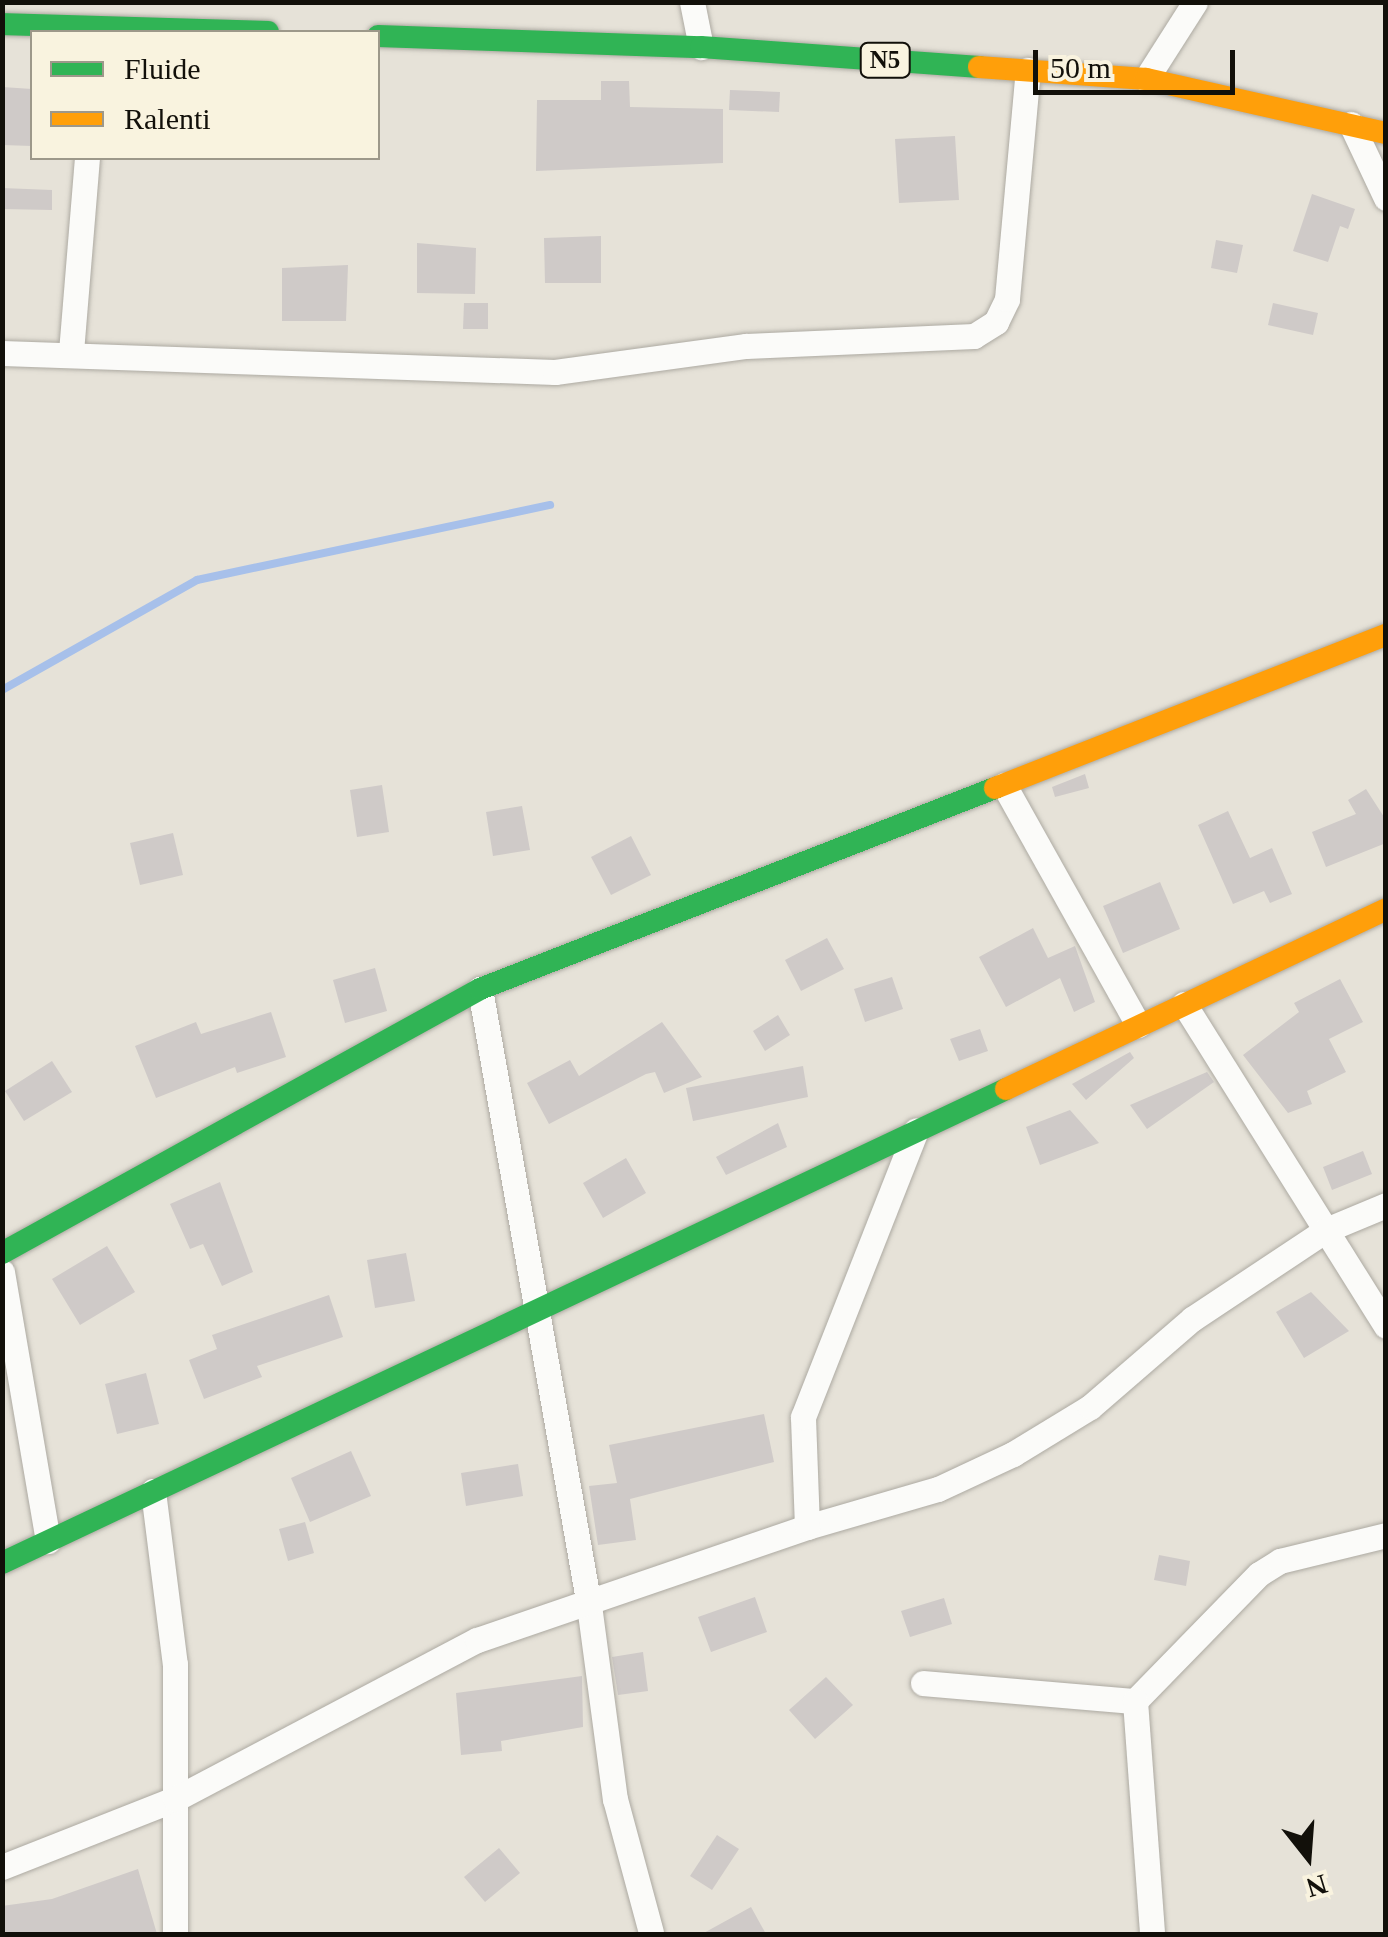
<!DOCTYPE html>
<style>
body{margin:0}
#map{position:relative;width:1388px;height:1937px;overflow:hidden;background:#e6e2d8;font-family:Georgia,serif}
div>[style]{position:absolute}
.stream>*{height:8px;margin:-4px;padding:0 4px;transform-origin:4px;border-radius:4px;background:#a7c0ea}
.building>*{inset:0;background:#cfcac8}
.roads{filter:drop-shadow(0 0 2px #adaaa2) drop-shadow(0 0 2px #adaaa2)}
.street>*{height:25px;margin:-12.5px;padding:0 12.5px;transform-origin:12.5px;border-radius:12.5px;background:#fbfbf9}
.fast>*{height:22px;margin:-11px;padding:0 11px;transform-origin:11px;border-radius:11px;background:#30b455}
.slow>*{height:22px;margin:-11px;padding:0 11px;transform-origin:11px;border-radius:11px;background:#ff9f0a}
span{translate:-50% -50%;white-space:nowrap;text-align:center;line-height:1.15;-webkit-text-stroke:8px #f9f3df;paint-order:stroke}
.shield-label span{padding:2px 8px;background:#f9f3df;border:2px solid;border-radius:8px;-webkit-text-stroke-width:0}
.shield-label{font-size:25px;color:#12100a;font-weight:700}
.frame{position:absolute;inset:0;border:5px solid #12100a;pointer-events:none}
.legend{position:absolute;left:30px;top:30px;width:350px;height:130px;box-sizing:border-box;background:#f9f3df;border:2px solid #9d988a;margin:0;padding:12px 18px;list-style:none;font-size:30px;color:#12100a}
.legend li{display:flex;align-items:center;gap:20px;height:50px}
.legend b{width:50px;border:2px solid #9d988a}
.north{position:absolute;left:1258px;top:1807px;width:100px;height:100px;-webkit-text-stroke:8px #f9f3df;paint-order:stroke;rotate:163deg;font-size:28px;font-weight:700;line-height:40px;text-align:center;color:#12100a}
.north::after{content:'';display:block;margin:auto;width:35px;height:45px;background:#12100a;clip-path:polygon(50% 0,100% 100%,50% 72%,0 100%)}
.scale{position:absolute;left:1033px;top:50px;width:202px;height:45px;box-sizing:border-box;border:5px solid #12100a;border-top:0;padding-left:12px;font-size:30px;line-height:35px;white-space:nowrap;color:#12100a;-webkit-text-stroke:8px #f9f3df;paint-order:stroke}
</style>
<div id="map">
<div class="stream">
<div style="left:2px;top:690px;width:224px;rotate:-29.4deg"></div>
<div style="left:197px;top:580px;width:361px;rotate:-12deg"></div>
</div>
<div class="building">
<div style="clip-path:polygon(601px 81px,629px 81px,630px 107px,723px 109px,723px 163px,536px 171px,537px 100px,601px 100px)"></div>
<div style="clip-path:polygon(2px 87px,32px 89px,32px 146px,2px 145px)"></div>
<div style="clip-path:polygon(730px 90px,780px 92px,779px 112px,729px 110px)"></div>
<div style="clip-path:polygon(955px 136px,959px 200px,899px 203px,895px 139px)"></div>
<div style="clip-path:polygon(2px 188px,52px 190px,52px 210px,2px 209px)"></div>
<div style="clip-path:polygon(1312px 194px,1355px 209px,1348px 229px,1340px 226px,1328px 262px,1293px 251px)"></div>
<div style="clip-path:polygon(601px 236px,601px 283px,545px 283px,544px 238px)"></div>
<div style="clip-path:polygon(1216px 240px,1243px 245px,1237px 273px,1211px 268px)"></div>
<div style="clip-path:polygon(417px 243px,476px 248px,475px 294px,417px 293px)"></div>
<div style="clip-path:polygon(348px 265px,346px 321px,282px 321px,282px 268px)"></div>
<div style="clip-path:polygon(464px 303px,488px 303px,488px 329px,463px 329px)"></div>
<div style="clip-path:polygon(1273px 303px,1318px 313px,1313px 335px,1268px 325px)"></div>
<div style="clip-path:polygon(1085px 774px,1089px 788px,1055px 797px,1052px 787px)"></div>
<div style="clip-path:polygon(382px 785px,389px 832px,357px 837px,350px 790px)"></div>
<div style="clip-path:polygon(1366px 789px,1386px 820px,1386px 843px,1326px 867px,1312px 832px,1356px 814px,1348px 800px)"></div>
<div style="clip-path:polygon(522px 806px,530px 850px,493px 856px,486px 812px)"></div>
<div style="clip-path:polygon(1228px 811px,1250px 858px,1272px 848px,1292px 894px,1270px 903px,1264px 891px,1233px 904px,1198px 825px)"></div>
<div style="clip-path:polygon(173px 833px,183px 875px,140px 885px,130px 843px)"></div>
<div style="clip-path:polygon(631px 836px,651px 875px,611px 895px,591px 857px)"></div>
<div style="clip-path:polygon(1160px 882px,1180px 929px,1123px 953px,1103px 906px)"></div>
<div style="clip-path:polygon(1033px 928px,1048px 958px,1075px 946px,1095px 1002px,1074px 1012px,1060px 978px,1006px 1007px,979px 957px)"></div>
<div style="clip-path:polygon(827px 938px,844px 969px,801px 991px,785px 960px)"></div>
<div style="clip-path:polygon(375px 968px,387px 1011px,345px 1023px,333px 980px)"></div>
<div style="clip-path:polygon(892px 977px,903px 1009px,865px 1022px,854px 989px)"></div>
<div style="clip-path:polygon(1340px 979px,1363px 1022px,1329px 1039px,1346px 1072px,1307px 1091px,1312px 1104px,1288px 1113px,1243px 1055px,1299px 1012px,1294px 1003px)"></div>
<div style="clip-path:polygon(271px 1012px,286px 1057px,237px 1073px,235px 1067px,156px 1098px,135px 1046px,196px 1022px,201px 1034px)"></div>
<div style="clip-path:polygon(778px 1015px,790px 1035px,765px 1051px,753px 1031px)"></div>
<div style="clip-path:polygon(662px 1022px,702px 1077px,664px 1093px,655px 1072px,646px 1074px,549px 1124px,527px 1083px,570px 1060px,579px 1076px)"></div>
<div style="clip-path:polygon(980px 1029px,988px 1051px,959px 1061px,950px 1039px)"></div>
<div style="clip-path:polygon(1130px 1052px,1134px 1058px,1086px 1100px,1072px 1084px)"></div>
<div style="clip-path:polygon(52px 1061px,72px 1092px,24px 1121px,5px 1091px)"></div>
<div style="clip-path:polygon(803px 1066px,808px 1097px,693px 1121px,686px 1088px)"></div>
<div style="clip-path:polygon(1207px 1072px,1214px 1082px,1147px 1129px,1130px 1105px)"></div>
<div style="clip-path:polygon(1070px 1110px,1099px 1143px,1040px 1165px,1026px 1127px)"></div>
<div style="clip-path:polygon(778px 1123px,787px 1147px,726px 1175px,716px 1157px)"></div>
<div style="clip-path:polygon(1363px 1151px,1372px 1174px,1332px 1190px,1323px 1167px)"></div>
<div style="clip-path:polygon(626px 1158px,646px 1193px,603px 1218px,583px 1183px)"></div>
<div style="clip-path:polygon(220px 1182px,253px 1272px,222px 1286px,203px 1244px,190px 1249px,170px 1204px)"></div>
<div style="clip-path:polygon(107px 1246px,135px 1292px,80px 1325px,52px 1279px)"></div>
<div style="clip-path:polygon(406px 1253px,415px 1301px,375px 1308px,367px 1260px)"></div>
<div style="clip-path:polygon(1311px 1292px,1349px 1331px,1304px 1358px,1276px 1312px)"></div>
<div style="clip-path:polygon(329px 1295px,343px 1337px,257px 1366px,262px 1377px,204px 1399px,189px 1360px,217px 1349px,212px 1335px)"></div>
<div style="clip-path:polygon(146px 1373px,159px 1424px,117px 1434px,105px 1384px)"></div>
<div style="clip-path:polygon(764px 1414px,774px 1462px,630px 1499px,636px 1540px,598px 1545px,589px 1486px,617px 1483px,609px 1445px)"></div>
<div style="clip-path:polygon(351px 1451px,371px 1496px,310px 1522px,291px 1478px)"></div>
<div style="clip-path:polygon(518px 1464px,523px 1496px,466px 1506px,461px 1473px)"></div>
<div style="clip-path:polygon(305px 1522px,314px 1553px,288px 1561px,279px 1529px)"></div>
<div style="clip-path:polygon(1159px 1555px,1190px 1561px,1186px 1586px,1154px 1580px)"></div>
<div style="clip-path:polygon(755px 1597px,767px 1632px,711px 1652px,698px 1617px)"></div>
<div style="clip-path:polygon(944px 1598px,952px 1624px,910px 1637px,901px 1611px)"></div>
<div style="clip-path:polygon(643px 1652px,648px 1691px,618px 1695px,612px 1657px)"></div>
<div style="clip-path:polygon(582px 1676px,583px 1727px,501px 1741px,502px 1751px,461px 1755px,456px 1693px)"></div>
<div style="clip-path:polygon(826px 1677px,853px 1705px,815px 1739px,789px 1710px)"></div>
<div style="clip-path:polygon(717px 1835px,739px 1849px,712px 1890px,690px 1876px)"></div>
<div style="clip-path:polygon(499px 1848px,520px 1873px,485px 1902px,464px 1877px)"></div>
<div style="clip-path:polygon(138px 1869px,157px 1934px,2px 1934px,2px 1906px,52px 1899px)"></div>
<div style="clip-path:polygon(751px 1907px,766px 1934px,702px 1934px)"></div>
</div>
<div class="roads">
<div class="street">
<div style="left:692px;top:2px;width:46px;rotate:78.7deg"></div>
<div style="left:1146px;top:79px;width:91px;rotate:-57.5deg"></div>
<div style="left:1351px;top:124px;width:82px;rotate:64.7deg"></div>
<div style="left:71px;top:352px;width:195px;rotate:-85.3deg"></div>
<div style="left:2px;top:353px;width:553px;rotate:1.97deg"></div>
<div style="left:555px;top:372px;width:193px;rotate:-7.8deg"></div>
<div style="left:746px;top:346px;width:228px;rotate:-2.5deg"></div>
<div style="left:974px;top:336px;width:26px;rotate:-32deg"></div>
<div style="left:996px;top:322px;width:25px;rotate:-64deg"></div>
<div style="left:1007px;top:299px;width:230px;rotate:-84.8deg"></div>
<div style="left:1004px;top:785px;width:275px;rotate:60.8deg"></div>
<div style="left:480px;top:989px;width:626px;rotate:79.97deg"></div>
<div style="left:589px;top:1605px;width:196px;rotate:82.4deg"></div>
<div style="left:615px;top:1799px;width:138px;rotate:74.9deg"></div>
<div style="left:1184px;top:1004px;width:380px;rotate:57.9deg"></div>
<div style="left:2px;top:1272px;width:273px;rotate:80.3deg"></div>
<div style="left:153px;top:1491px;width:174px;rotate:82.8deg"></div>
<div style="left:175px;top:1664px;width:270px;rotate:90deg"></div>
<div style="left:807px;top:1527px;width:136px;rotate:-16.2deg"></div>
<div style="left:938px;top:1489px;width:83px;rotate:-25deg"></div>
<div style="left:1013px;top:1454px;width:90px;rotate:-31.4deg"></div>
<div style="left:1090px;top:1407px;width:135px;rotate:-40.8deg"></div>
<div style="left:1192px;top:1319px;width:161px;rotate:-33.6deg"></div>
<div style="left:1326px;top:1230px;width:65px;rotate:-22.6deg"></div>
<div style="left:923px;top:1683px;width:213px;rotate:4.9deg"></div>
<div style="left:1135px;top:1701px;width:177px;rotate:-45.7deg"></div>
<div style="left:1259px;top:1574px;width:25px;rotate:-32deg"></div>
<div style="left:1280px;top:1561px;width:109px;rotate:-13.8deg"></div>
<div style="left:1135px;top:1701px;width:234px;rotate:85.8deg"></div>
<div style="left:2px;top:1867px;width:186px;rotate:-21.5deg"></div>
<div style="left:175px;top:1799px;width:341px;rotate:-27.8deg"></div>
<div style="left:477px;top:1640px;width:349px;rotate:-18.9deg"></div>
<div style="left:807px;top:1527px;width:110px;rotate:-92.1deg"></div>
<div style="left:803px;top:1417px;width:308px;rotate:-68.5deg"></div>
</div>
<div class="fast">
<div style="left:2px;top:24px;width:266px;rotate:1.7deg"></div>
<div style="left:378px;top:36px;width:323px;rotate:2deg"></div>
<div style="left:701px;top:47px;width:279px;rotate:4.1deg"></div>
<div style="left:2px;top:1253px;width:546px;rotate:-28.91deg"></div>
<div style="left:480px;top:989px;width:553px;rotate:-21.32deg"></div>
<div style="left:2px;top:1563px;width:1110px;rotate:-25.27deg"></div>
</div>
<div class="slow">
<div style="left:979px;top:67px;width:167px;rotate:4.1deg"></div>
<div style="left:1146px;top:79px;width:246px;rotate:12.7deg"></div>
<div style="left:995px;top:788px;width:420px;rotate:-21.4deg"></div>
<div style="left:1006px;top:1089px;width:420px;rotate:-25.3deg"></div>
</div>
</div>
<div class="shield-label">
<span style="left:885px;top:60px">N5</span>
</div>
<div class="frame"></div>
<ul class="legend">
<li><b style="height:12px;background:#30b455"></b>Fluide</li>
<li><b style="height:12px;background:#ff9f0a"></b>Ralenti</li>
</ul>
<div class="north">N</div>
<div class="scale">50 m</div>
</div>
